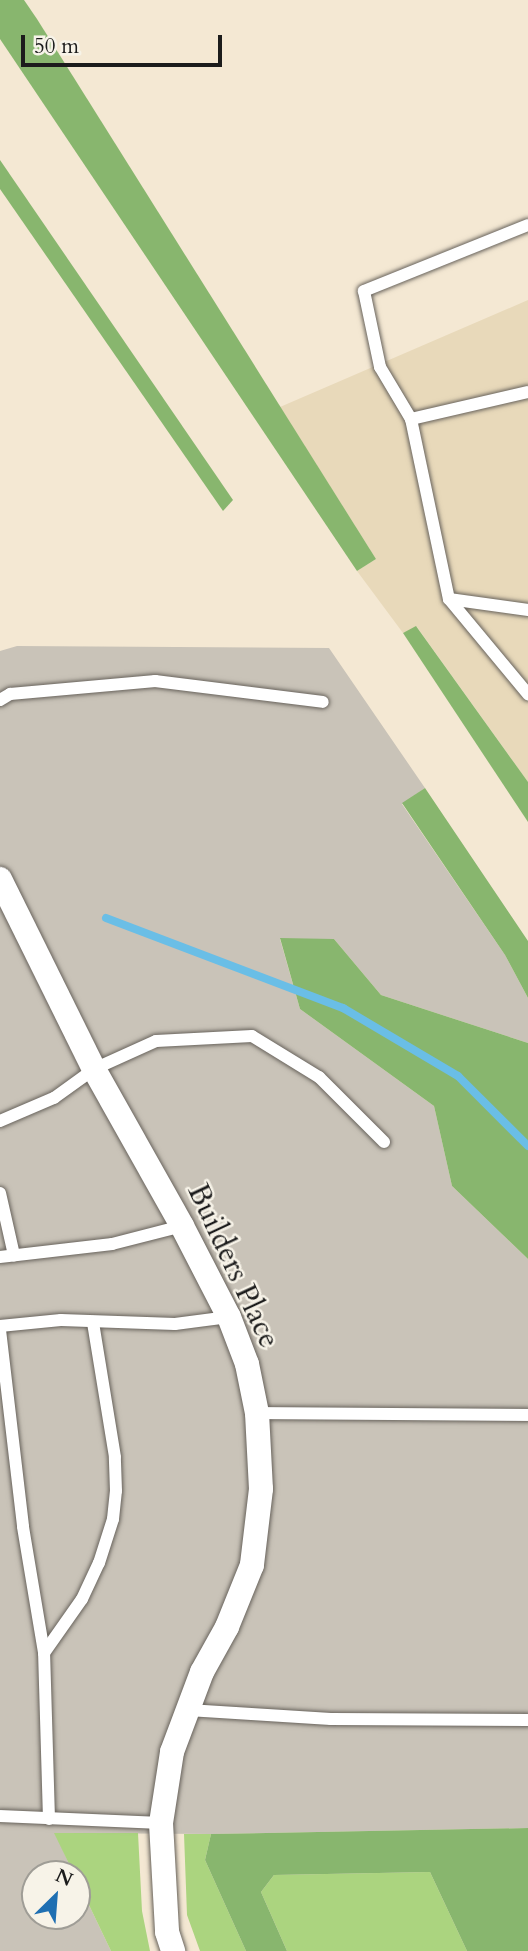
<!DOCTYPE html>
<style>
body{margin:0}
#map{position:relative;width:528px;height:1951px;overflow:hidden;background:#f4e8d3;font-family:Cardo,serif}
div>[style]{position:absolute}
.built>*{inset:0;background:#e8d9ba}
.industrial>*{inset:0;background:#c9c3b8}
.green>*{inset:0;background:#abd47f}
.forest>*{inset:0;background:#88b66e}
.stream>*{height:8px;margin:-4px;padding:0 4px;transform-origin:4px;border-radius:4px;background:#6abee6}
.roads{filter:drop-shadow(0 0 2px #68635c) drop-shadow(0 0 2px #68635c)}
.lane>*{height:12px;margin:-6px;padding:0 6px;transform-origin:6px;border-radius:6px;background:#fff}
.street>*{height:24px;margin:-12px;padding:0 12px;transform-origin:12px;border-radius:12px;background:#fff}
span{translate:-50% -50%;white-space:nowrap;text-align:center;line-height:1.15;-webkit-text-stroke:5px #f7f3e8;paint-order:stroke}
.street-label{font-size:30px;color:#1c1c1c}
.north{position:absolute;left:21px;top:1860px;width:70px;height:70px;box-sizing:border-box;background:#f7f3e8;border:2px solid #9f9d96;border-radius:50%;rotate:25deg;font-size:19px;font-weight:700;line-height:28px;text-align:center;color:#1c1c1c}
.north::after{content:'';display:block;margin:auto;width:24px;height:32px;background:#1f6fb2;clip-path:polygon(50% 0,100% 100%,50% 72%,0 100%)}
.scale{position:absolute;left:21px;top:35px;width:201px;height:32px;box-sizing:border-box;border:4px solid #1c1c1c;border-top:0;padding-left:9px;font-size:21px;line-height:24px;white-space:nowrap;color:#1c1c1c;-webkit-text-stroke:5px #f7f3e8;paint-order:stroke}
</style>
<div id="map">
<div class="built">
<div style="clip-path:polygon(528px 300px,528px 782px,417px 627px,403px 633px,357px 571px,376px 559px,280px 407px)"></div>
</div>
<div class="industrial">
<div style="clip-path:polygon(17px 646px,329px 648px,425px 788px,402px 804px,505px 955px,528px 998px,528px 1043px,381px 995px,334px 939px,280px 939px,300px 1009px,434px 1106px,452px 1186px,528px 1259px,528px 1828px,211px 1834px,55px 1833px,74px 1874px,35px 1874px,35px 1916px,77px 1916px,77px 1880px,111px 1951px,0 1951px,0 651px)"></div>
</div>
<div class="green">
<div style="clip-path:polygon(54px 1833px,138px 1833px,142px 1911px,150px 1951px,111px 1951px,77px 1880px,77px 1874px,74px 1874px)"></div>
<div style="clip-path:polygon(184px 1834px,211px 1834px,205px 1860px,246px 1951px,200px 1951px,187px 1915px)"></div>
<div style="clip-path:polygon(430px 1872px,467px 1951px,287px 1951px,261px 1892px,274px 1875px)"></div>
</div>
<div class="forest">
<div style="clip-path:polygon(0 0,24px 0,37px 19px,376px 559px,357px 571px,0 39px)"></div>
<div style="clip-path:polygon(0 160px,233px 500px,223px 511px,0 189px)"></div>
<div style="clip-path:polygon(416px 626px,528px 782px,528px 822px,403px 633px)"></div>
<div style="clip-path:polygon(425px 788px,528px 941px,528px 998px,505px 955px,402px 803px)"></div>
<div style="clip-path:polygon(280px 938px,334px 939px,381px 995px,528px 1043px,528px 1259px,452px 1186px,434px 1106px,300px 1009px)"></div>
<div style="clip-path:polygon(528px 1828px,528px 1951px,467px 1951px,430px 1872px,274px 1875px,261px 1892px,287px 1951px,246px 1951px,205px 1860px,211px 1834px)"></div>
</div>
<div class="stream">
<div style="left:106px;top:918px;width:254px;rotate:20.8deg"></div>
<div style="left:343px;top:1008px;width:134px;rotate:30.6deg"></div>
<div style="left:458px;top:1076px;width:99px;rotate:45deg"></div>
</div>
<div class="roads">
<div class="lane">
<div style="left:528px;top:225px;width:177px;rotate:158.1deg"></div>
<div style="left:364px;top:291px;width:78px;rotate:78.1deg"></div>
<div style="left:380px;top:367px;width:61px;rotate:59.2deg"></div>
<div style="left:411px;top:419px;width:184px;rotate:78.1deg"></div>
<div style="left:449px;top:599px;width:80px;rotate:7.9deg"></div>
<div style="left:411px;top:419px;width:120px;rotate:-13deg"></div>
<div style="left:449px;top:599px;width:124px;rotate:50.3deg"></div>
<div style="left:0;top:700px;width:12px;rotate:-31deg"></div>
<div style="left:10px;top:694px;width:146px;rotate:-5.1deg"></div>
<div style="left:155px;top:681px;width:169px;rotate:7.1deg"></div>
<div style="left:0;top:1121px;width:59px;rotate:-23.1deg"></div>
<div style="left:54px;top:1098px;width:49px;rotate:-35.9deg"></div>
<div style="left:94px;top:1069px;width:68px;rotate:-24.3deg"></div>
<div style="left:156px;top:1041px;width:96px;rotate:-3deg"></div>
<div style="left:252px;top:1036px;width:79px;rotate:31.5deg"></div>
<div style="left:319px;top:1077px;width:92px;rotate:45deg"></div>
<div style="left:0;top:1193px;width:64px;rotate:77.3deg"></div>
<div style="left:0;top:1257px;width:113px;rotate:-6.6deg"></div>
<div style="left:112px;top:1244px;width:72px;rotate:-14.4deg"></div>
<div style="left:0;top:1326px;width:61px;rotate:-5.6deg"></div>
<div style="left:61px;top:1320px;width:114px;rotate:2deg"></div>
<div style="left:175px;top:1324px;width:54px;rotate:-7.4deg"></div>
<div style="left:0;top:1330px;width:198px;rotate:83.3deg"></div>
<div style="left:23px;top:1527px;width:128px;rotate:80.5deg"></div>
<div style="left:257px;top:1413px;width:271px;rotate:0.4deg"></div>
<div style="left:188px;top:1710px;width:143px;rotate:3.6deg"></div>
<div style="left:331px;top:1719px;width:197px;rotate:0.3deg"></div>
<div style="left:0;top:1816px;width:161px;rotate:2.5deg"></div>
<div style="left:49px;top:1819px;width:166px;rotate:-91.7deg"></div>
<div style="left:44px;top:1653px;width:66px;rotate:-54.9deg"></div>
<div style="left:82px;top:1599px;width:40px;rotate:-65deg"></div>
<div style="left:99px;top:1563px;width:46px;rotate:-72.3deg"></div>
<div style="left:113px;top:1519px;width:28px;rotate:-84deg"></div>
<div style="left:116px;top:1491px;width:34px;rotate:-92deg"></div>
<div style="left:115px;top:1457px;width:137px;rotate:-99.3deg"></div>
</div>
<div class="street">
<div style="left:0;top:879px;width:212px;rotate:63.7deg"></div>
<div style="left:94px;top:1069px;width:180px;rotate:60.7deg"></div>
<div style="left:182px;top:1226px;width:102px;rotate:62.7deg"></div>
<div style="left:229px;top:1317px;width:50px;rotate:69deg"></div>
<div style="left:247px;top:1364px;width:50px;rotate:78.5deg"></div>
<div style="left:257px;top:1413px;width:76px;rotate:87deg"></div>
<div style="left:261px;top:1489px;width:77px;rotate:96.8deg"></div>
<div style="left:252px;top:1565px;width:67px;rotate:112deg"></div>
<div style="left:227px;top:1627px;width:51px;rotate:119.1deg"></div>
<div style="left:202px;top:1672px;width:85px;rotate:110.6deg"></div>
<div style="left:172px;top:1752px;width:72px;rotate:98.8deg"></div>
<div style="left:161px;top:1823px;width:109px;rotate:86.8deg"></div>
<div style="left:167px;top:1932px;width:20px;rotate:72deg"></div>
</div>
</div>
<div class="street-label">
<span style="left:233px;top:1266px;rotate:65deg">Builders Place</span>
</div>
<div class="north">N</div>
<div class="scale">50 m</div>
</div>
